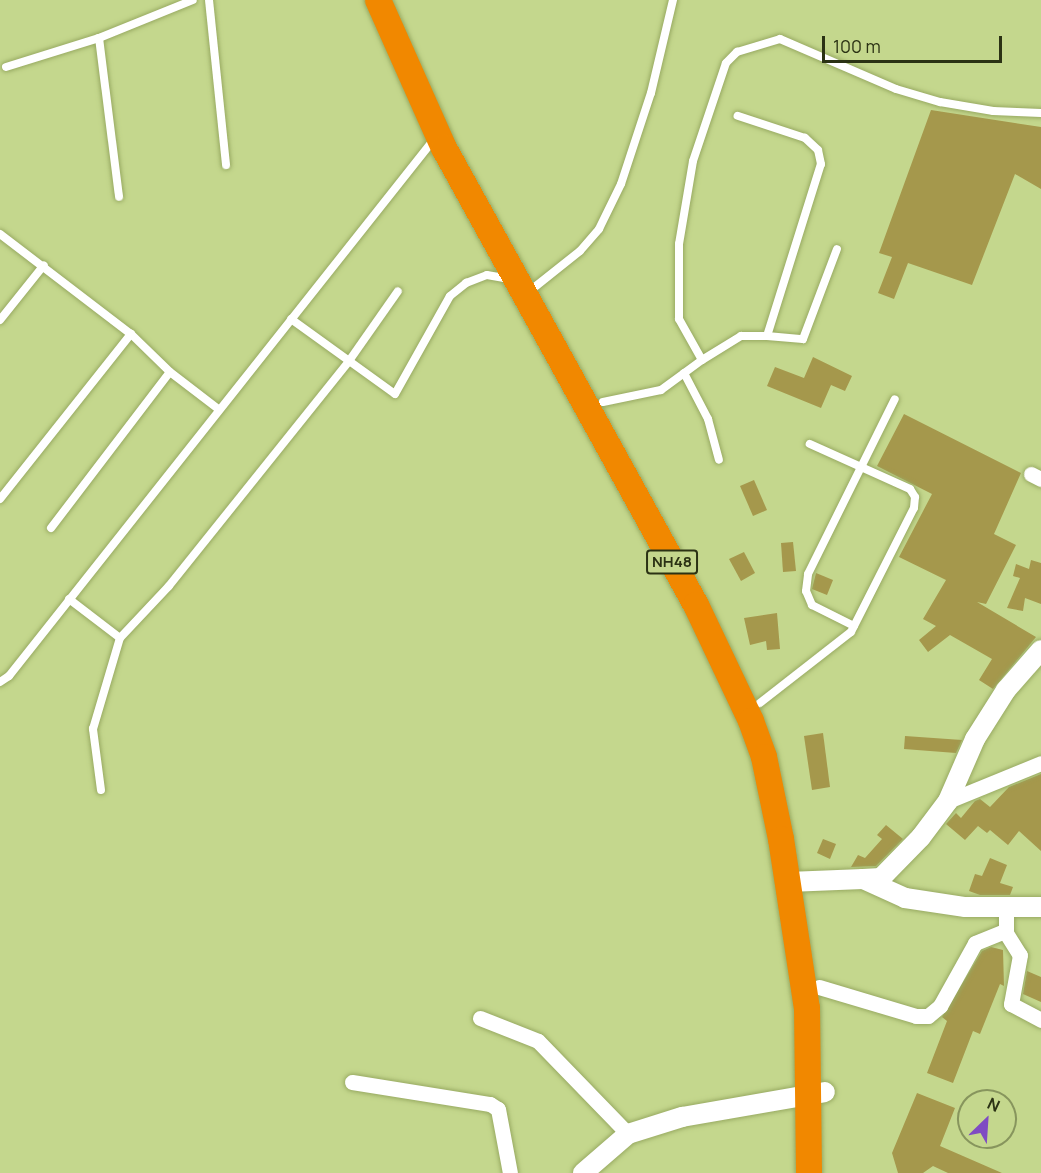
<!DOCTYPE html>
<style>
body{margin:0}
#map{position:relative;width:1041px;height:1173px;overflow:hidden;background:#c4d78d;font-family:Manrope,sans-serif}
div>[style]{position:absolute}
.building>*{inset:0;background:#a5984c}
.roads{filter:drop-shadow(0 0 2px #98aa62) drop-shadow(0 0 2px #98aa62)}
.lane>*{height:8px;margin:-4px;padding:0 4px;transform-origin:4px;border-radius:4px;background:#fff}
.street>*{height:15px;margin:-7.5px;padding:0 7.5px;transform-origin:7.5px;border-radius:7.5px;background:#fff}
.secondary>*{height:20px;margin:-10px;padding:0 10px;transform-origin:10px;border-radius:10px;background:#fff}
.highway>*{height:26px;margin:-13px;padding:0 13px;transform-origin:13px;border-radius:13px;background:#f18800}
span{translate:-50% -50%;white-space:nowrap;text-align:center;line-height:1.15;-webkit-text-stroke:6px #c4d78d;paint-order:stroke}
.shield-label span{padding:2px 4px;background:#c4d78d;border:2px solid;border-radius:4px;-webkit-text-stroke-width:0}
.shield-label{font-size:15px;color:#2b3214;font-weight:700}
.north{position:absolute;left:957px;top:1089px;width:60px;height:60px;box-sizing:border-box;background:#c4d78d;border:2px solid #87955d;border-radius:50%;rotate:25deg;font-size:16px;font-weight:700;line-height:24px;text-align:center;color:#2b3214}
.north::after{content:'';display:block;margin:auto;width:21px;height:27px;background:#7f4bc3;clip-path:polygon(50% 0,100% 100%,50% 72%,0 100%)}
.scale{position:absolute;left:822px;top:36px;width:180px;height:27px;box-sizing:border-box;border:3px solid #2b3214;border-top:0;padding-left:8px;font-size:18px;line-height:21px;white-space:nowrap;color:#2b3214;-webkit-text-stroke:4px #c4d78d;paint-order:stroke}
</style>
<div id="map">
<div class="building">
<div style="clip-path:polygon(931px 110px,1041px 127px,1041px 189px,1015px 174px,972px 285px,908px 263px,894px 299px,878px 293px,892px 257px,879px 253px)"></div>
<div style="clip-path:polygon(813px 357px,852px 376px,845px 391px,831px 385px,821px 408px,767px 386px,775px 367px,804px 378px)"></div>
<div style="clip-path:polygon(904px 414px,1021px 473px,994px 534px,1016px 545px,986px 604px,977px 602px,1036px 637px,993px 689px,979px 680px,992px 659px,950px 635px,928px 652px,919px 640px,936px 626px,923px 619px,946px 580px,899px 557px,932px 494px,877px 466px)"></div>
<div style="clip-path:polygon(754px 480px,767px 510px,753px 516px,740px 486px)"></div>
<div style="clip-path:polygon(793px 542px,796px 571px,783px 572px,781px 543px)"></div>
<div style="clip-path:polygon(744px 552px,755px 573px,741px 581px,729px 559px)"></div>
<div style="clip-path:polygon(1031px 560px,1041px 563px,1041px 604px,1025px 598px,1023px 611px,1007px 608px,1020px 578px,1013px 576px,1016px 564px,1029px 569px)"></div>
<div style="clip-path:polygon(816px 573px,833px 580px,827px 595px,812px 589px)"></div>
<div style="clip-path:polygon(777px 613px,780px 649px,767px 650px,766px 641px,750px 645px,744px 618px)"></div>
<div style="clip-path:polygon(823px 733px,830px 787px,812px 790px,804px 736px)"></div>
<div style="clip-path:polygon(905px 736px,962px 740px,956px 753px,904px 749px)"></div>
<div style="clip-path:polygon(1041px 774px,1041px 851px,1019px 831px,1008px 845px,990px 830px,987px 833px,978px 826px,965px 840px,946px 824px,956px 813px,961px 818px,975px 801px,980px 799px,990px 807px,1009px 787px)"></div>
<div style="clip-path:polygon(886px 825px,903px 839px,876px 866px,851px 867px,858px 855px,865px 858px,882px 839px,877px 835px)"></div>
<div style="clip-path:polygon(823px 839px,836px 844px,830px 859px,817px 853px)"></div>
<div style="clip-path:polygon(990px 858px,1007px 865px,1000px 883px,1013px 887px,1010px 895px,980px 895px,969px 891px,975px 874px,982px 876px)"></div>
<div style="clip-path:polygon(991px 947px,1003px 950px,1004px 986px,1000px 984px,980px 1034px,973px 1031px,953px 1083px,927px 1073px,947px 1021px,942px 1017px,982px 951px)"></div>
<div style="clip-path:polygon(1027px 971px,1041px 977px,1041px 1002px,1023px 994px)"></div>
<div style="clip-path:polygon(917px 1093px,955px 1108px,940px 1146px,1002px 1173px,948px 1173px,933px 1166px,923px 1173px,898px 1173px,892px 1153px)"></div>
</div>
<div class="roads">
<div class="lane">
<div style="left:209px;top:0;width:166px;rotate:84.1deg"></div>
<div style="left:99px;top:38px;width:160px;rotate:82.8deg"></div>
<div style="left:6px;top:67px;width:97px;rotate:-17.3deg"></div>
<div style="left:99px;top:38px;width:101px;rotate:-22deg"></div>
<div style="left:0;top:234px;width:165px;rotate:37.4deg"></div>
<div style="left:131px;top:334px;width:54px;rotate:44.3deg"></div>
<div style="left:170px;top:372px;width:59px;rotate:37.5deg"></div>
<div style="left:536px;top:286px;width:56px;rotate:-38.5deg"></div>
<div style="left:580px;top:251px;width:29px;rotate:-49deg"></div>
<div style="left:599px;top:229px;width:50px;rotate:-63.9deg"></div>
<div style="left:621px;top:184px;width:96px;rotate:-71.8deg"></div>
<div style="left:651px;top:93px;width:96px;rotate:-76.7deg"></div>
<div style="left:291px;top:319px;width:128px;rotate:35.8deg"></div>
<div style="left:395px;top:394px;width:112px;rotate:-60.7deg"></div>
<div style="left:450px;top:296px;width:21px;rotate:-39deg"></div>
<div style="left:466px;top:283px;width:22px;rotate:-21deg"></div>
<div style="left:487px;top:275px;width:23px;rotate:10deg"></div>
<div style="left:0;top:320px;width:70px;rotate:-51.3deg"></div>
<div style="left:767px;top:336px;width:36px;rotate:5deg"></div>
<div style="left:803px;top:339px;width:96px;rotate:-69.3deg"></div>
<div style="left:702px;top:360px;width:46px;rotate:-31.6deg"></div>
<div style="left:741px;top:336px;width:26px"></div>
<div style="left:767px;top:336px;width:180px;rotate:-72.6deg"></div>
<div style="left:821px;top:164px;width:14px;rotate:-102deg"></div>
<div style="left:818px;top:150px;width:18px;rotate:-137deg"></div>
<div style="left:805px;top:138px;width:71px;rotate:-161.8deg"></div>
<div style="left:684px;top:373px;width:52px;rotate:62.4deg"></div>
<div style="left:708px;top:419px;width:42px;rotate:75deg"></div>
<div style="left:603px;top:402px;width:59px;rotate:-11.7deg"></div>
<div style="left:661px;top:390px;width:51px;rotate:-36.2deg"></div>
<div style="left:702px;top:360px;width:47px;rotate:-119.3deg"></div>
<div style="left:679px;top:319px;width:75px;rotate:-90deg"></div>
<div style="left:679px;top:244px;width:84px;rotate:-80.4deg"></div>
<div style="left:693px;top:161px;width:103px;rotate:-71.4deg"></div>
<div style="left:726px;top:63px;width:16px;rotate:-45deg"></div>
<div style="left:737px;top:52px;width:45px;rotate:-16.8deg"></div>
<div style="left:780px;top:39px;width:126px;rotate:23.3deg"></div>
<div style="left:896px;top:89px;width:46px;rotate:16.5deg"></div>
<div style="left:940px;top:102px;width:54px;rotate:9.6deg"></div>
<div style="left:993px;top:111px;width:48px;rotate:2.4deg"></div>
<div style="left:0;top:499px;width:211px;rotate:-51.6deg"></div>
<div style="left:51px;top:528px;width:196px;rotate:-52.7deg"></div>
<div style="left:69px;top:599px;width:64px;rotate:37.4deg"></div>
<div style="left:120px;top:638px;width:71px;rotate:-46.7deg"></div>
<div style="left:169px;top:586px;width:288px;rotate:-51.3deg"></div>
<div style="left:349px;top:361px;width:85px;rotate:-55deg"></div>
<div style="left:854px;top:626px;width:47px;rotate:-153.4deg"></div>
<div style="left:812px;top:605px;width:15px;rotate:-113deg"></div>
<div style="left:806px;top:591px;width:17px;rotate:-83deg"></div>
<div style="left:808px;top:574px;width:195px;rotate:-63.6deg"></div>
<div style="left:0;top:682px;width:11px;rotate:-34deg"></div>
<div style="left:9px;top:676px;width:686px;rotate:-51.63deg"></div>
<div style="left:760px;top:703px;width:115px;rotate:-38deg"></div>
<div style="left:851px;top:632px;width:139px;rotate:-63.1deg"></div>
<div style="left:914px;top:508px;width:11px;rotate:-85deg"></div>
<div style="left:915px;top:497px;width:9px;rotate:-122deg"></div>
<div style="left:910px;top:489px;width:110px;rotate:-155.8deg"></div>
<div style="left:101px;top:790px;width:62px;rotate:-97.5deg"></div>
<div style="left:93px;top:729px;width:95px;rotate:-73.5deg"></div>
</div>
<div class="street">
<div style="left:1031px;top:474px;width:11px;rotate:27deg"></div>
<div style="left:948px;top:801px;width:100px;rotate:-22.2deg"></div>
<div style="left:1006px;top:907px;width:26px;rotate:90deg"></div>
<div style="left:1006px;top:933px;width:26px;rotate:58deg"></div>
<div style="left:1020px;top:955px;width:50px;rotate:100.4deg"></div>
<div style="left:1011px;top:1004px;width:34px;rotate:28deg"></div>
<div style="left:819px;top:987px;width:101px;rotate:16.6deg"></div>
<div style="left:916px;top:1016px;width:12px"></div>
<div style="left:928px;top:1016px;width:16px;rotate:-40deg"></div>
<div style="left:940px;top:1006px;width:72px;rotate:-60.9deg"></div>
<div style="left:975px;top:943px;width:32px;rotate:-22deg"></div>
<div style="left:480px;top:1018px;width:62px;rotate:21.6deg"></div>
<div style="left:538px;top:1041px;width:129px;rotate:45.9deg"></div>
<div style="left:352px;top:1082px;width:140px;rotate:9.1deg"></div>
<div style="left:490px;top:1104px;width:9px;rotate:32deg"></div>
<div style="left:498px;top:1109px;width:65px;rotate:79.4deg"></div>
</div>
<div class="secondary">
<div style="left:863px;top:879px;width:18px;rotate:-3deg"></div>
<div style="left:881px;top:878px;width:57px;rotate:-45.7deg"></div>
<div style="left:921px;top:837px;width:45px;rotate:-53.1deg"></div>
<div style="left:948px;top:801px;width:68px;rotate:-66.5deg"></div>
<div style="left:975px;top:739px;width:58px;rotate:-57.7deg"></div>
<div style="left:1006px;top:690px;width:53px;rotate:-48.8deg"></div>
<div style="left:788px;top:882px;width:75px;rotate:-2.3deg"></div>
<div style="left:863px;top:879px;width:46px;rotate:24.3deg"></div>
<div style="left:905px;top:898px;width:61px;rotate:8.5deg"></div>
<div style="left:965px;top:907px;width:76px"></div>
<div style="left:583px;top:1173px;width:60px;rotate:-40.9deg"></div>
<div style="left:628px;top:1134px;width:57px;rotate:-17.5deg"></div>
<div style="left:682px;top:1117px;width:145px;rotate:-9.9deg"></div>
</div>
<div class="highway">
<div style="left:378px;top:0;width:162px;rotate:66deg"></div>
<div style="left:444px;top:148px;width:522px;rotate:61.13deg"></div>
<div style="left:696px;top:605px;width:128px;rotate:64.6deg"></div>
<div style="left:751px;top:721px;width:38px;rotate:70deg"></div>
<div style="left:764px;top:757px;width:84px;rotate:78.3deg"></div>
<div style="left:781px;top:839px;width:171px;rotate:81.3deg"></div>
<div style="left:807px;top:1008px;width:165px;rotate:89.3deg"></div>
</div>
</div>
<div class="shield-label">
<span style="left:672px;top:562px">NH48</span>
</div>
<div class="north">N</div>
<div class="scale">100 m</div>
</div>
